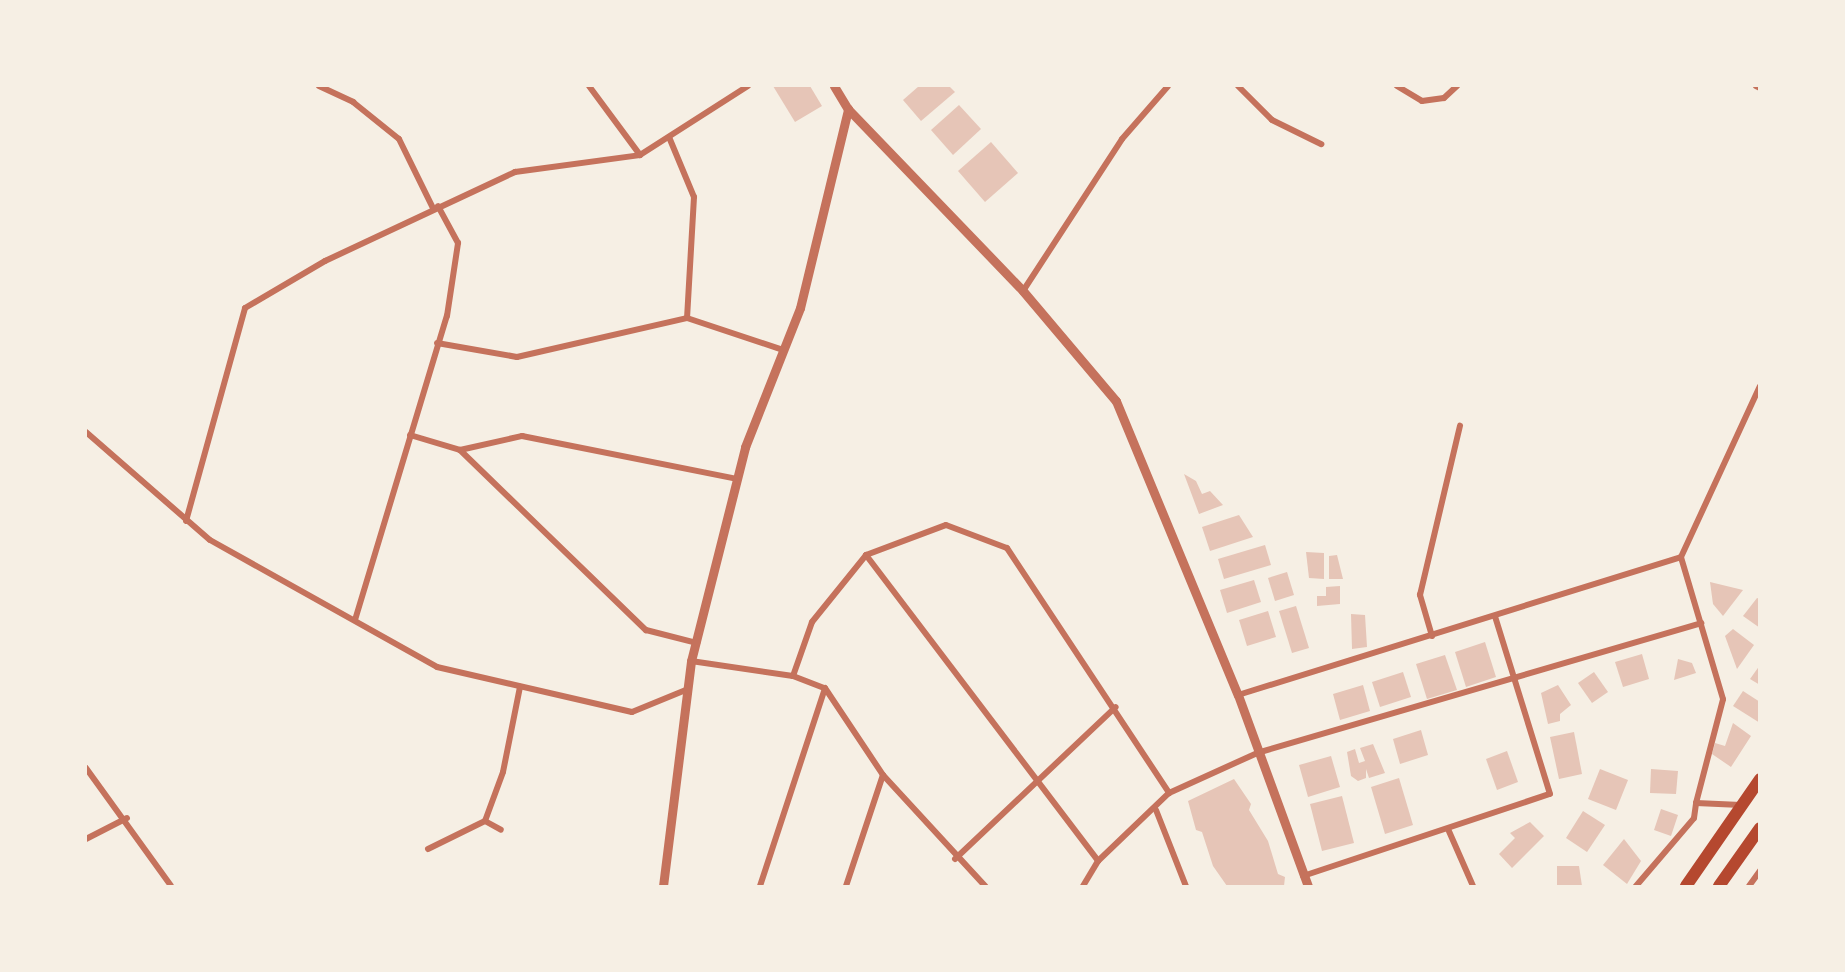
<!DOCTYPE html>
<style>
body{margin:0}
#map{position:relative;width:1845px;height:972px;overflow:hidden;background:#f6efe4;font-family:"Archivo Narrow",sans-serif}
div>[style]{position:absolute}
.building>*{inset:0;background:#e6c5b7}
.minor>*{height:6px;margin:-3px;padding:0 3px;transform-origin:3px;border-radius:3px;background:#c5725c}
.tertiary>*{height:9px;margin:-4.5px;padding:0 4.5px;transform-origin:4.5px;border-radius:4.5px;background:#c5725c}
.trunk>*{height:12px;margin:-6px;padding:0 6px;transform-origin:6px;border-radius:6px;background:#b5482f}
span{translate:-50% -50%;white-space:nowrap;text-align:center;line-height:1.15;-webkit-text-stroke:5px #f6efe4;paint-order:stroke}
.frame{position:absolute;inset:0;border:87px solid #f6efe4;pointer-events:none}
</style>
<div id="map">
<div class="building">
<div style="clip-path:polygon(773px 86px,810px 86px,822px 106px,795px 122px)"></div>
<div style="clip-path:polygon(919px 86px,949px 86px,955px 92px,921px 121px,903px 100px)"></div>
<div style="clip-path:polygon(959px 105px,981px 129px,953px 155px,931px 130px)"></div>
<div style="clip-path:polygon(991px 142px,1018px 173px,985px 202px,958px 171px)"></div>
<div style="clip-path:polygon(1184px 474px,1196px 481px,1202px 494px,1210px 491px,1223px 505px,1199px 514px)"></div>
<div style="clip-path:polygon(1239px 515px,1253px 537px,1210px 551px,1202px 527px)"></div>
<div style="clip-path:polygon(1265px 545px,1271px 565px,1224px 579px,1218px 559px)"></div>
<div style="clip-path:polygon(1306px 552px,1324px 553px,1324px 579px,1309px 578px)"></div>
<div style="clip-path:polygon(1337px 555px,1343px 579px,1329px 579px,1329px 556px)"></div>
<div style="clip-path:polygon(1287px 572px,1294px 595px,1275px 601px,1268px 578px)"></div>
<div style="clip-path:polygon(1254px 580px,1261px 602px,1227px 613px,1220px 590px)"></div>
<div style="clip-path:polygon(1710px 582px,1743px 590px,1723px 616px,1713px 604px)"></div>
<div style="clip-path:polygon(1340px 586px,1340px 604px,1317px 606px,1317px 596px,1326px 596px,1326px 587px)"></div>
<div style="clip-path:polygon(1757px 598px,1760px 599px,1760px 628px,1743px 616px)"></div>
<div style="clip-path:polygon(1296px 606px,1309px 648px,1292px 653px,1279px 611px)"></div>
<div style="clip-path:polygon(1268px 611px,1276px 637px,1247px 646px,1239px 620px)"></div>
<div style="clip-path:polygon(1351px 614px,1365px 615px,1367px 647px,1352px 649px)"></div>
<div style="clip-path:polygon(1733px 629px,1754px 645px,1737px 669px,1725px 636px)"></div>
<div style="clip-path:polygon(1485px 642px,1496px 677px,1466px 687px,1455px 652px)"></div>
<div style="clip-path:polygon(1642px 654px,1649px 679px,1623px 687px,1615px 662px)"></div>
<div style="clip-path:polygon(1445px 655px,1457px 690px,1427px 699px,1416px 664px)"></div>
<div style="clip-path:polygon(1678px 659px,1692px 663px,1696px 673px,1674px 680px)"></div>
<div style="clip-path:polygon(1760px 665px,1760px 685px,1750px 679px)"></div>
<div style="clip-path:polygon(1403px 672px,1411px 697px,1380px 707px,1372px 682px)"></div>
<div style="clip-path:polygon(1594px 672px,1608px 692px,1592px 703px,1578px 683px)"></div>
<div style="clip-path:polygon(1363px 685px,1370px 711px,1340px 720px,1333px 694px)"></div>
<div style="clip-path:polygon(1558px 685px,1571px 705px,1560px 714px,1560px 721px,1548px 724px,1541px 693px)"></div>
<div style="clip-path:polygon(1743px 691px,1760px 702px,1760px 723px,1733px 706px)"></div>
<div style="clip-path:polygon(1733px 723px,1751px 736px,1731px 767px,1712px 754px,1715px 743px,1725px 746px)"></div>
<div style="clip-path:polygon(1421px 730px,1428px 755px,1400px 764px,1393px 739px)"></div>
<div style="clip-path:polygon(1574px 732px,1582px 774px,1559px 779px,1550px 737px)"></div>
<div style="clip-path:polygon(1373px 744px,1385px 773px,1369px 778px,1366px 769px,1366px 778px,1358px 781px,1351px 776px,1347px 752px,1355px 749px,1359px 763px,1365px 761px,1360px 748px)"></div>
<div style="clip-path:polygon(1507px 751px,1518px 782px,1497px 790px,1486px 759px)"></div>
<div style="clip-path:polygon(1331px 756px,1340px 787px,1308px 797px,1299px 765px)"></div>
<div style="clip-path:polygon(1600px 769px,1628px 780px,1616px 810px,1588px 799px)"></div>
<div style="clip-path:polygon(1651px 769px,1678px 771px,1676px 794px,1650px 793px)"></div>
<div style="clip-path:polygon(1399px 778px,1413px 825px,1385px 834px,1371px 787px)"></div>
<div style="clip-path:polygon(1234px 779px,1251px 804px,1249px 810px,1268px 841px,1278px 874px,1285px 877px,1284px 886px,1227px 886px,1213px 866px,1202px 832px,1196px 830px,1188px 801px)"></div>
<div style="clip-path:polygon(1342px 796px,1354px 843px,1322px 851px,1310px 804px)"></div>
<div style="clip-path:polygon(1661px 809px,1678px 815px,1671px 836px,1654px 830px)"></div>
<div style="clip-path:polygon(1583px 811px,1605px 825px,1587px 852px,1566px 838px)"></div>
<div style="clip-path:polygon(1530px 822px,1544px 836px,1512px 868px,1499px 854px,1515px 838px,1510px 833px)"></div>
<div style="clip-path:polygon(1624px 839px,1641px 861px,1627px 884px,1603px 865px)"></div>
<div style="clip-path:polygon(1557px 866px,1579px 866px,1582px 886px,1557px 886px)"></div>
</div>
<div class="minor">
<div style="left:319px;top:86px;width:38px;rotate:25deg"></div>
<div style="left:353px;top:102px;width:59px;rotate:38.8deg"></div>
<div style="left:399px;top:139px;width:77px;rotate:63.8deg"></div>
<div style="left:589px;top:86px;width:86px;rotate:53.5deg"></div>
<div style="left:1238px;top:86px;width:48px;rotate:45deg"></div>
<div style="left:1272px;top:120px;width:55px;rotate:26.1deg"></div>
<div style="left:1397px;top:86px;width:29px;rotate:31deg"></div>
<div style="left:1422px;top:101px;width:22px;rotate:-8deg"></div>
<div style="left:1444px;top:98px;width:18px;rotate:-43deg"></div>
<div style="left:1756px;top:86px;width:4px;rotate:27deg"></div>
<div style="left:669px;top:137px;width:65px;rotate:67.4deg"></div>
<div style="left:694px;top:197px;width:121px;rotate:93.3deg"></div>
<div style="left:1023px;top:291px;width:181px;rotate:-56.9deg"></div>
<div style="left:1122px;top:139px;width:70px;rotate:-49deg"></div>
<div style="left:437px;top:343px;width:81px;rotate:9.9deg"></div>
<div style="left:517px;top:357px;width:174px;rotate:-12.9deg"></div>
<div style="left:687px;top:318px;width:101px;rotate:18.4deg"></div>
<div style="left:86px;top:432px;width:164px;rotate:41.1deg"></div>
<div style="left:210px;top:540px;width:260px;rotate:29.2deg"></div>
<div style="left:437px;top:667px;width:200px;rotate:13deg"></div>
<div style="left:632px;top:712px;width:58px;rotate:-22.2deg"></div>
<div style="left:410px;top:435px;width:52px;rotate:16.7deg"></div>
<div style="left:460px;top:450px;width:64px;rotate:-12.7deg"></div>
<div style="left:522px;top:436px;width:219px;rotate:11.3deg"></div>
<div style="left:460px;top:450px;width:259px;rotate:44.1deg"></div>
<div style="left:646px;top:630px;width:53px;rotate:14.3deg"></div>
<div style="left:186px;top:521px;width:221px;rotate:-74.5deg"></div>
<div style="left:245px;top:308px;width:93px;rotate:-30.4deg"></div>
<div style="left:325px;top:261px;width:210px;rotate:-25.1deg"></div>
<div style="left:515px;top:172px;width:126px;rotate:-7.7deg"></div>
<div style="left:640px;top:155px;width:128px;rotate:-32.6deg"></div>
<div style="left:866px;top:555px;width:384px;rotate:52.8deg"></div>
<div style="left:355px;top:620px;width:318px;rotate:-73.2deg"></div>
<div style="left:447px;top:316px;width:74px;rotate:-81.4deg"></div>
<div style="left:458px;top:243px;width:42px;rotate:-118.4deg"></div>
<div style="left:1432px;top:636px;width:43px;rotate:-106.3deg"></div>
<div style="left:1420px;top:595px;width:174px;rotate:-76.7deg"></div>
<div style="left:691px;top:661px;width:103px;rotate:8.4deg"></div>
<div style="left:793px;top:676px;width:34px;rotate:21deg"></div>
<div style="left:825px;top:688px;width:105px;rotate:56.3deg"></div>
<div style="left:883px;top:775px;width:151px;rotate:47.4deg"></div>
<div style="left:793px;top:676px;width:57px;rotate:-70.6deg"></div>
<div style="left:812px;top:622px;width:86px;rotate:-51.1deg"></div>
<div style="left:866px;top:555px;width:85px;rotate:-20.6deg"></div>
<div style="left:946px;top:525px;width:65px;rotate:20.7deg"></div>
<div style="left:1007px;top:548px;width:294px;rotate:56.5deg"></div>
<div style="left:1238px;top:695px;width:464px;rotate:-17.3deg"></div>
<div style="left:86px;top:768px;width:145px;rotate:54.2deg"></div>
<div style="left:1696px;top:803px;width:107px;rotate:-75.4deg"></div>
<div style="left:1723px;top:699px;width:148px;rotate:-106.5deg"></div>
<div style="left:1681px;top:557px;width:188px;rotate:-65.2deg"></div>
<div style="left:1156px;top:810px;width:82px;rotate:68.5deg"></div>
<div style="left:485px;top:821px;width:18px;rotate:29deg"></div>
<div style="left:1448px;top:829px;width:62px;rotate:66.3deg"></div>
<div style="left:86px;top:839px;width:46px;rotate:-27.1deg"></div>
<div style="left:428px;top:849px;width:64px;rotate:-26.2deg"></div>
<div style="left:485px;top:821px;width:52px;rotate:-69.8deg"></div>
<div style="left:503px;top:772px;width:87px;rotate:-78.7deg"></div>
<div style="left:955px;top:859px;width:221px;rotate:-43.4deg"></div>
<div style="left:1303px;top:876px;width:260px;rotate:-18.4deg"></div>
<div style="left:1550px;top:794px;width:186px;rotate:-107.2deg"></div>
<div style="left:760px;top:886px;width:208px;rotate:-71.8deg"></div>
<div style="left:846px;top:886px;width:117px;rotate:-71.6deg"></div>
<div style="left:1083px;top:886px;width:29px;rotate:-59deg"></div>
<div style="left:1098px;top:861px;width:98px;rotate:-43.8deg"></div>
<div style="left:1169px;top:793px;width:97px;rotate:-24.4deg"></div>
<div style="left:1257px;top:753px;width:463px;rotate:-16.3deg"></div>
<div style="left:1636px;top:886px;width:89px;rotate:-49.5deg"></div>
<div style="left:1694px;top:818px;width:15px;rotate:-82deg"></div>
<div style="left:1696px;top:803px;width:45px;rotate:2.5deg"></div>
<div style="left:1749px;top:886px;width:19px;rotate:-54deg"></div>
</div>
<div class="tertiary">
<div style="left:834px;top:86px;width:27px;rotate:59deg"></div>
<div style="left:848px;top:109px;width:252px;rotate:46.1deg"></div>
<div style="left:1023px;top:291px;width:144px;rotate:49.8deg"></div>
<div style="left:1116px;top:401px;width:318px;rotate:67.5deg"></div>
<div style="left:1238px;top:695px;width:203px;rotate:69.9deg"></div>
<div style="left:663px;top:886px;width:227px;rotate:-82.9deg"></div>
<div style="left:691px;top:661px;width:221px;rotate:-75.8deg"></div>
<div style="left:745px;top:447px;width:149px;rotate:-68.4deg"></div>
<div style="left:800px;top:308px;width:205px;rotate:-76.4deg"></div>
</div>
<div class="trunk">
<div style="left:1686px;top:886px;width:130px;rotate:-55.3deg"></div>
<div style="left:1719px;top:886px;width:71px;rotate:-54.7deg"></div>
</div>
<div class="frame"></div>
</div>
